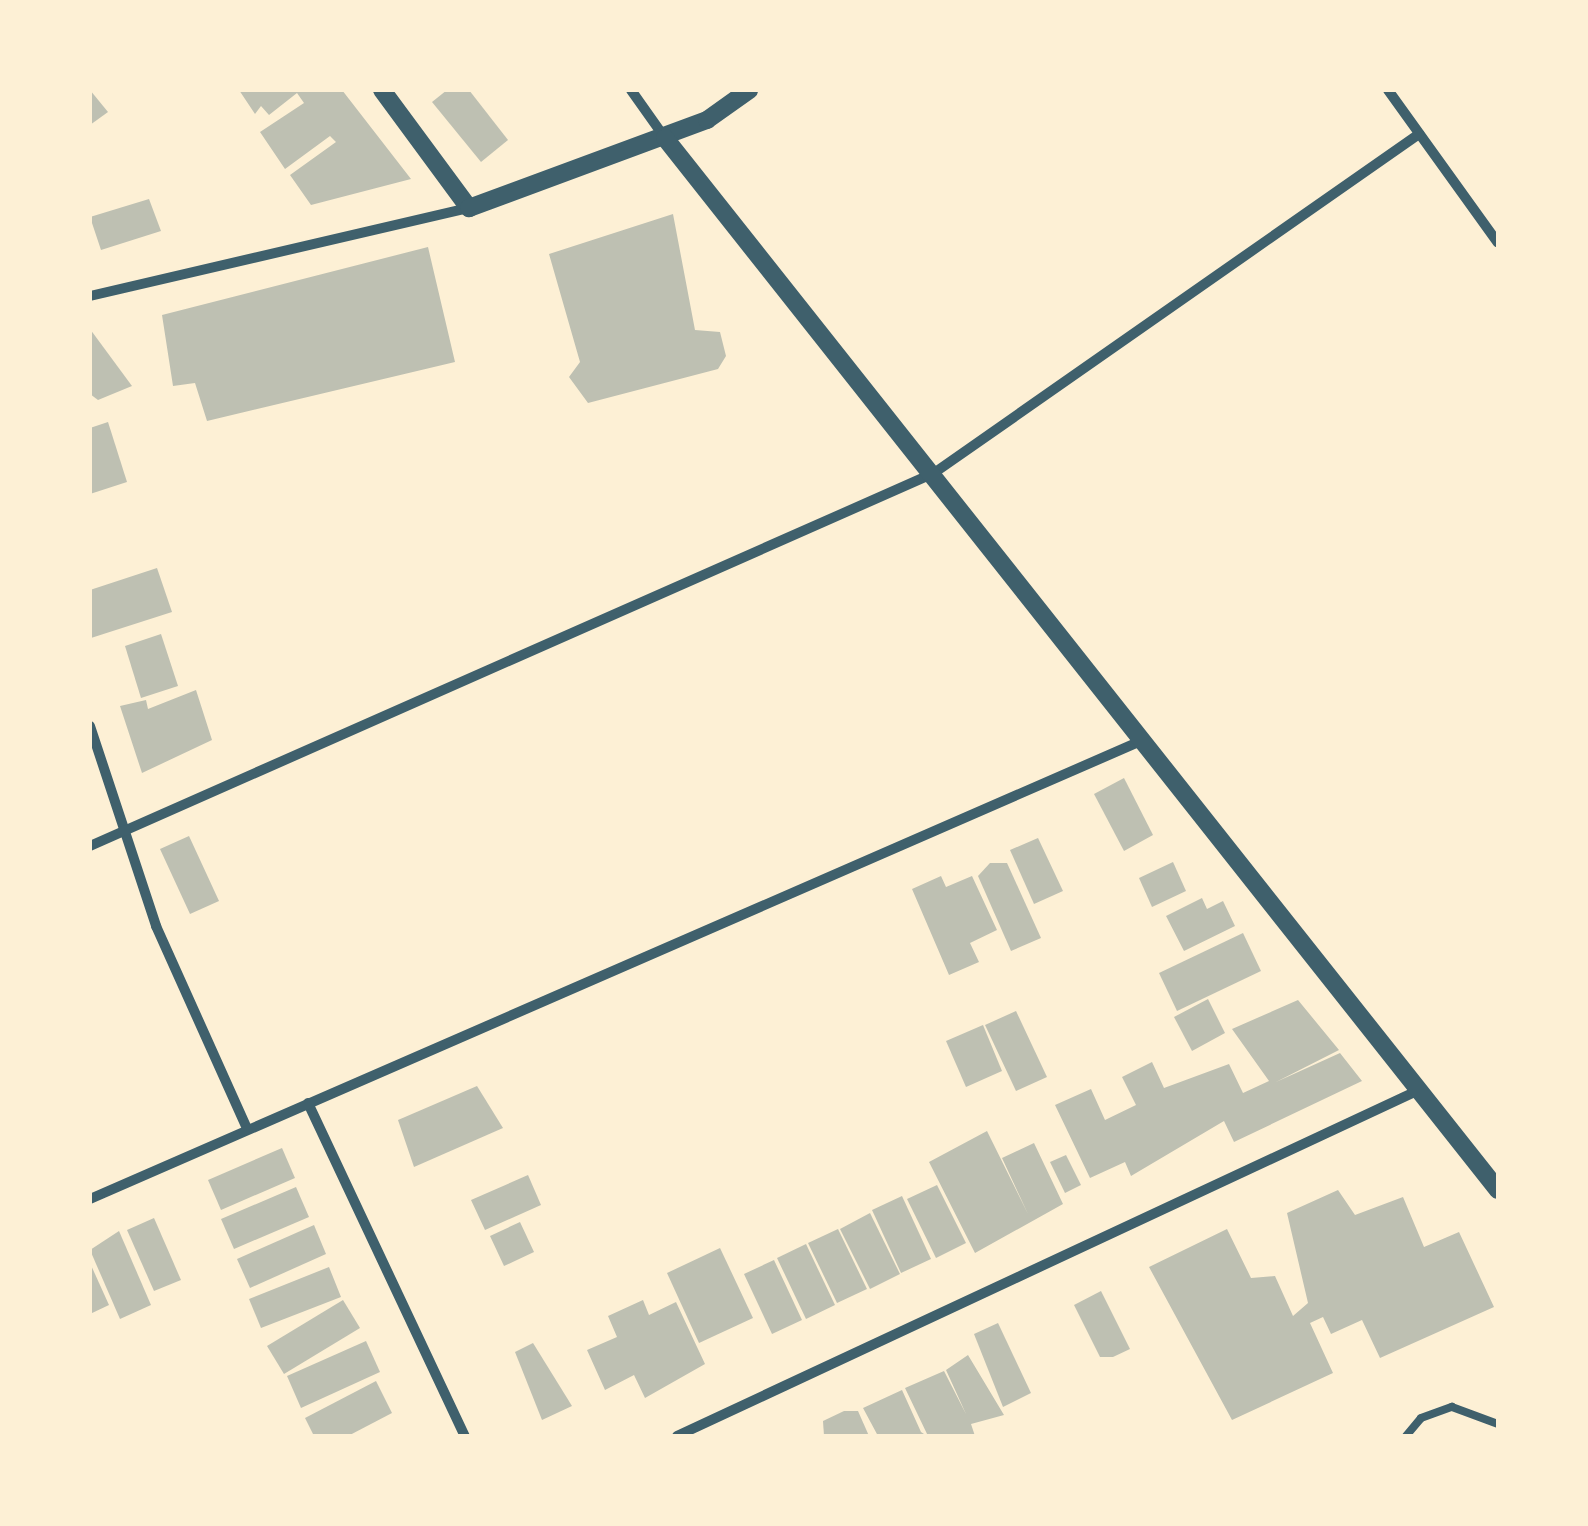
<!DOCTYPE html>
<style>
body{margin:0}
#map{position:relative;width:1588px;height:1526px;overflow:hidden;background:#fdf0d5;font-family:"Titillium Web",sans-serif}
div>[style]{position:absolute}
.building>*{inset:0;background:#bec0b2}
.service>*{height:8px;margin:-4px;padding:0 4px;transform-origin:4px;border-radius:4px;background:#3f606c}
.minor>*{height:10px;margin:-5px;padding:0 5px;transform-origin:5px;border-radius:5px;background:#3f606c}
.tertiary>*{height:18px;margin:-9px;padding:0 9px;transform-origin:9px;border-radius:9px;background:#3f606c}
span{translate:-50% -50%;white-space:nowrap;text-align:center;line-height:1.15;-webkit-text-stroke:8px #fdf0d5;paint-order:stroke}
.frame{position:absolute;inset:0;border:92px solid #fdf0d5;pointer-events:none}
</style>
<div id="map">
<div class="building">
<div style="clip-path:polygon(90px 90px,108px 112px,90px 125px)"></div>
<div style="clip-path:polygon(239px 90px,342px 90px,411px 179px,311px 205px,290px 175px,336px 142px,330px 136px,285px 169px,260px 132px,304px 103px,297px 93px,269px 115px,261px 106px,255px 114px)"></div>
<div style="clip-path:polygon(447px 90px,469px 90px,508px 140px,481px 162px,432px 102px)"></div>
<div style="clip-path:polygon(149px 199px,161px 231px,101px 250px,90px 217px)"></div>
<div style="clip-path:polygon(673px 214px,695px 330px,720px 332px,726px 356px,718px 369px,588px 403px,569px 377px,580px 362px,549px 254px)"></div>
<div style="clip-path:polygon(428px 247px,455px 362px,207px 421px,195px 383px,173px 386px,162px 315px)"></div>
<div style="clip-path:polygon(90px 329px,132px 386px,98px 400px,90px 394px)"></div>
<div style="clip-path:polygon(108px 422px,127px 482px,90px 494px,90px 428px)"></div>
<div style="clip-path:polygon(157px 568px,172px 612px,91px 638px,90px 590px)"></div>
<div style="clip-path:polygon(161px 634px,178px 686px,141px 698px,125px 646px)"></div>
<div style="clip-path:polygon(196px 690px,212px 740px,142px 773px,120px 706px,146px 700px,148px 709px)"></div>
<div style="clip-path:polygon(1124px 778px,1153px 835px,1124px 851px,1094px 794px)"></div>
<div style="clip-path:polygon(189px 836px,219px 901px,190px 914px,160px 849px)"></div>
<div style="clip-path:polygon(1038px 838px,1063px 891px,1034px 904px,1010px 850px)"></div>
<div style="clip-path:polygon(1173px 862px,1186px 891px,1152px 907px,1139px 878px)"></div>
<div style="clip-path:polygon(990px 863px,1007px 863px,1041px 938px,1011px 951px,978px 876px)"></div>
<div style="clip-path:polygon(941px 876px,946px 887px,972px 876px,997px 930px,970px 943px,979px 962px,949px 975px,912px 889px)"></div>
<div style="clip-path:polygon(1202px 898px,1207px 909px,1223px 901px,1235px 926px,1184px 951px,1166px 916px)"></div>
<div style="clip-path:polygon(1243px 933px,1261px 971px,1177px 1011px,1159px 973px)"></div>
<div style="clip-path:polygon(1208px 999px,1225px 1033px,1192px 1051px,1174px 1017px)"></div>
<div style="clip-path:polygon(1298px 1000px,1339px 1050px,1276px 1082px,1340px 1053px,1362px 1081px,1234px 1142px,1224px 1121px,1131px 1176px,1125px 1162px,1090px 1178px,1055px 1105px,1091px 1089px,1105px 1120px,1136px 1105px,1122px 1077px,1152px 1062px,1164px 1088px,1229px 1064px,1243px 1093px,1269px 1081px,1232px 1029px)"></div>
<div style="clip-path:polygon(1016px 1011px,1047px 1077px,1016px 1091px,985px 1025px)"></div>
<div style="clip-path:polygon(983px 1025px,1002px 1071px,966px 1087px,946px 1041px)"></div>
<div style="clip-path:polygon(477px 1086px,503px 1128px,414px 1167px,398px 1120px)"></div>
<div style="clip-path:polygon(987px 1131px,1028px 1214px,1002px 1158px,1034px 1143px,1063px 1204px,975px 1253px,929px 1162px)"></div>
<div style="clip-path:polygon(282px 1148px,295px 1178px,221px 1210px,208px 1180px)"></div>
<div style="clip-path:polygon(1066px 1155px,1081px 1185px,1065px 1193px,1050px 1162px)"></div>
<div style="clip-path:polygon(528px 1175px,541px 1205px,485px 1230px,471px 1200px)"></div>
<div style="clip-path:polygon(937px 1185px,966px 1243px,936px 1258px,907px 1199px)"></div>
<div style="clip-path:polygon(296px 1187px,309px 1217px,234px 1249px,221px 1219px)"></div>
<div style="clip-path:polygon(1338px 1190px,1355px 1215px,1403px 1197px,1424px 1247px,1459px 1232px,1494px 1307px,1380px 1358px,1362px 1320px,1331px 1334px,1323px 1317px,1310px 1323px,1333px 1373px,1232px 1420px,1149px 1267px,1227px 1229px,1251px 1278px,1275px 1276px,1293px 1316px,1308px 1303px,1287px 1213px)"></div>
<div style="clip-path:polygon(902px 1196px,931px 1259px,901px 1273px,872px 1210px)"></div>
<div style="clip-path:polygon(870px 1213px,900px 1274px,870px 1289px,840px 1229px)"></div>
<div style="clip-path:polygon(154px 1218px,181px 1280px,154px 1291px,127px 1230px)"></div>
<div style="clip-path:polygon(520px 1222px,534px 1252px,504px 1266px,490px 1236px)"></div>
<div style="clip-path:polygon(314px 1225px,326px 1254px,250px 1288px,237px 1259px)"></div>
<div style="clip-path:polygon(838px 1229px,867px 1289px,837px 1303px,808px 1243px)"></div>
<div style="clip-path:polygon(119px 1231px,151px 1305px,120px 1319px,90px 1250px)"></div>
<div style="clip-path:polygon(806px 1244px,835px 1305px,806px 1319px,777px 1258px)"></div>
<div style="clip-path:polygon(720px 1248px,753px 1318px,699px 1343px,667px 1273px)"></div>
<div style="clip-path:polygon(774px 1260px,802px 1320px,772px 1334px,744px 1274px)"></div>
<div style="clip-path:polygon(90px 1263px,109px 1305px,90px 1314px)"></div>
<div style="clip-path:polygon(329px 1267px,341px 1297px,261px 1328px,249px 1299px)"></div>
<div style="clip-path:polygon(1101px 1291px,1130px 1349px,1113px 1357px,1100px 1357px,1074px 1305px)"></div>
<div style="clip-path:polygon(343px 1300px,360px 1328px,284px 1374px,267px 1346px)"></div>
<div style="clip-path:polygon(643px 1300px,649px 1315px,676px 1302px,705px 1364px,645px 1398px,634px 1375px,605px 1390px,587px 1350px,617px 1337px,608px 1316px)"></div>
<div style="clip-path:polygon(998px 1323px,1031px 1393px,1003px 1407px,974px 1334px)"></div>
<div style="clip-path:polygon(366px 1341px,380px 1372px,301px 1408px,287px 1376px)"></div>
<div style="clip-path:polygon(533px 1343px,572px 1406px,542px 1420px,515px 1352px)"></div>
<div style="clip-path:polygon(968px 1355px,1004px 1415px,971px 1424px,975px 1436px,928px 1436px,905px 1388px,944px 1371px,966px 1414px,946px 1370px)"></div>
<div style="clip-path:polygon(376px 1381px,392px 1413px,348px 1436px,314px 1436px,305px 1418px)"></div>
<div style="clip-path:polygon(902px 1390px,921px 1432px,927px 1436px,878px 1436px,863px 1408px)"></div>
<div style="clip-path:polygon(844px 1411px,858px 1411px,869px 1436px,824px 1436px,823px 1421px)"></div>
</div>
<div class="service">
<div style="left:1406px;top:1436px;width:23px;rotate:-50deg"></div>
<div style="left:1421px;top:1418px;width:33px;rotate:-20deg"></div>
<div style="left:1452px;top:1407px;width:49px;rotate:20.3deg"></div>
</div>
<div class="minor">
<div style="left:631px;top:90px;width:59px;rotate:54.7deg"></div>
<div style="left:1388px;top:90px;width:188px;rotate:54.3deg"></div>
<div style="left:90px;top:296px;width:389px;rotate:-13.1deg"></div>
<div style="left:90px;top:726px;width:211px;rotate:71.7deg"></div>
<div style="left:156px;top:926px;width:219px;rotate:65.8deg"></div>
<div style="left:90px;top:846px;width:923px;rotate:-23.84deg"></div>
<div style="left:934px;top:473px;width:592px;rotate:-34.95deg"></div>
<div style="left:308px;top:1103px;width:368px;rotate:64.8deg"></div>
<div style="left:90px;top:1199px;width:1149px;rotate:-23.55deg"></div>
<div style="left:677px;top:1436px;width:821px;rotate:-25deg"></div>
</div>
<div class="tertiary">
<div style="left:382px;top:90px;width:147px;rotate:53.6deg"></div>
<div style="left:469px;top:208px;width:254px;rotate:-20.3deg"></div>
<div style="left:707px;top:120px;width:52px;rotate:-35.5deg"></div>
<div style="left:665px;top:138px;width:1342px;rotate:51.63deg"></div>
</div>
<div class="frame"></div>
</div>
